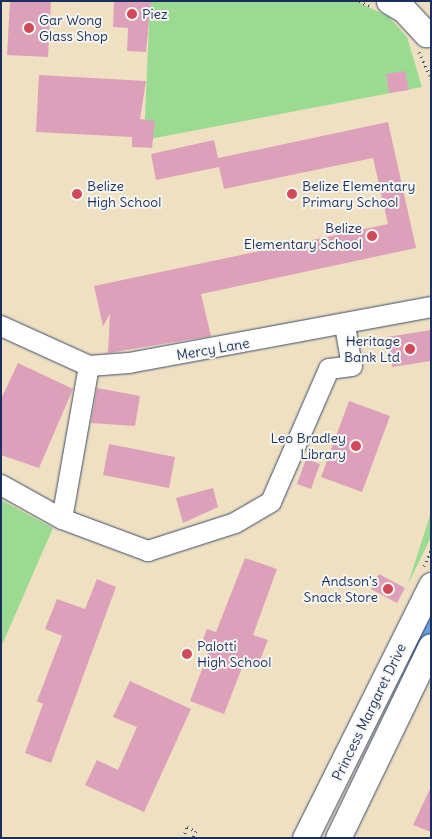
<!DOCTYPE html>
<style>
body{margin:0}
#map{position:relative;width:432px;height:839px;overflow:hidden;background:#eee0c1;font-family:Delius,sans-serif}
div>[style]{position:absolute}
.green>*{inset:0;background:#9adb91}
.canal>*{height:18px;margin:-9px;padding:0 9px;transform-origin:9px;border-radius:9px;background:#69a2d8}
.building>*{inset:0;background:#dda0ba}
.path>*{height:3px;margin-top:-1.5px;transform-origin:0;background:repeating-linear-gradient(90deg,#3b4a6d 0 1px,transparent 0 5px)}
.roads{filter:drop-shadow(0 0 1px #3b4a6d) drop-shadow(0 0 1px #3b4a6d)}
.minor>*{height:20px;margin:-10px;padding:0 10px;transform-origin:10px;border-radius:10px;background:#fff}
.major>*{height:25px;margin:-12.5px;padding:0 12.5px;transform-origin:12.5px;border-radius:12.5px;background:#fff}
.dots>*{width:14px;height:14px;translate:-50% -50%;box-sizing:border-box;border:2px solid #f6f6f2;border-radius:50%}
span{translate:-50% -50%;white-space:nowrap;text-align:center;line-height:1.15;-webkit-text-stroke:4px #f6f6f2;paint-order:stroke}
.poi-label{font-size:14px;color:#1b2f5e}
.left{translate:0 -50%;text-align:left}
.right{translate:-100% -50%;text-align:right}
.street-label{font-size:14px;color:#1b2f5e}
.frame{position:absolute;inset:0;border:2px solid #1b2f5e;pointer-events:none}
</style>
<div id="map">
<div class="green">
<div style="clip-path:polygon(150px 1px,356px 1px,389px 17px,407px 37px,422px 87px,144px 140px)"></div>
<div style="clip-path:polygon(1px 500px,53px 528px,1px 647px)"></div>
<div style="clip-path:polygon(431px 512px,431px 537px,408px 584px,426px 528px)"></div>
</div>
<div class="canal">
<div style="left:418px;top:654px;width:29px;rotate:-63deg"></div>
</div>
<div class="building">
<div style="clip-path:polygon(10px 1px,51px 1px,48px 57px,7px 55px)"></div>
<div style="clip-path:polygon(114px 1px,151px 1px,146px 52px,127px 51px,128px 28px,113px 27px)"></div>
<div style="clip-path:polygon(405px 71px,409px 90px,389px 93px,386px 74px)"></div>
<div style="clip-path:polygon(39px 75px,146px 81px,140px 119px,155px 121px,152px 148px,132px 147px,132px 137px,36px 132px)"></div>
<div style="clip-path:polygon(388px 122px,416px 248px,201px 294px,211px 336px,108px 353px,110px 314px,103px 326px,94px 286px,388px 224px,373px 158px,224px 189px,219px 167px,156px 180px,151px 154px,214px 140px,218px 158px)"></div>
<div style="clip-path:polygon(431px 330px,431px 361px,392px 367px,387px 337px)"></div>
<div style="clip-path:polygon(18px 363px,73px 389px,39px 468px,1px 455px,1px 399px)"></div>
<div style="clip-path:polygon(97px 388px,140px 396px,135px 426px,91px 423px)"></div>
<div style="clip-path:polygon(349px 401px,390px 416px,362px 492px,321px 477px)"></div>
<div style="clip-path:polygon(109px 444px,175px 457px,169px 488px,103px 475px)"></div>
<div style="clip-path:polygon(306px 459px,320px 464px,311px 489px,297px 484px)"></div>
<div style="clip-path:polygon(213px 488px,218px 507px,183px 523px,176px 498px)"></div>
<div style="clip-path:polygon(245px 558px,277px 569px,253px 635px,268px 640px,258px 665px,245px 660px,224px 714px,190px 701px,210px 648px,201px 644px,207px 629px,216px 632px)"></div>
<div style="clip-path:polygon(379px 574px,405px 588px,397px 603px,371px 589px)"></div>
<div style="clip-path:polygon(97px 579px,116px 587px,51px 763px,25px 753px,43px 704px,37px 701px,62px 636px,45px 629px,57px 599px,85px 609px)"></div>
<div style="clip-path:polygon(130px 681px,191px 709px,144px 812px,85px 785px,97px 760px,118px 770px,137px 727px,113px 717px)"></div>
<div style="clip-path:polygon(431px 787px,431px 832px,413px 825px)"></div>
</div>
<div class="path">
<div style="left:359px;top:1px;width:12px;rotate:24deg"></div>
<div style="left:419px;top:52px;width:29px;rotate:65deg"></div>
<div style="left:424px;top:566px;width:17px;rotate:-66deg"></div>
<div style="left:183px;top:838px;width:12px;rotate:-70deg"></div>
<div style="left:187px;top:827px;width:10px;rotate:24deg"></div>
<div style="left:196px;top:831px;width:8px;rotate:113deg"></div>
</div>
<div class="roads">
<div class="minor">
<div style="left:1px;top:326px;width:97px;rotate:24.4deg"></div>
<div style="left:89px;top:366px;width:40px;rotate:-4.3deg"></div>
<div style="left:129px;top:363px;width:307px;rotate:-10.5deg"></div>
<div style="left:89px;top:366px;width:155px;rotate:100deg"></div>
<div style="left:62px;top:519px;width:92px;rotate:20.4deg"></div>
<div style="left:148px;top:551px;width:91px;rotate:-17.8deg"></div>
<div style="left:235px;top:523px;width:42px;rotate:-30.3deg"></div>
<div style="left:271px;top:502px;width:145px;rotate:-66.4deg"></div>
<div style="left:329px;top:369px;width:23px;rotate:-7deg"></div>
<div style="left:352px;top:366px;width:41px;rotate:-99.9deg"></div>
<div style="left:1px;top:485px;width:70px;rotate:29.1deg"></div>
</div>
<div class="major">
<div style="left:389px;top:1px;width:17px;rotate:31deg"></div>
<div style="left:404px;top:10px;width:33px;rotate:47deg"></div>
<div style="left:305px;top:838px;width:283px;rotate:-63.5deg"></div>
<div style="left:338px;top:838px;width:213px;rotate:-64.2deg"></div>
</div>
</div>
<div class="dots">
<div style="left:132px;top:14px;background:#d1495b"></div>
<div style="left:29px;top:28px;background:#d1495b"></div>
<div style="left:77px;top:194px;background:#d1495b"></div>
<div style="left:292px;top:194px;background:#d1495b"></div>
<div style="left:372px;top:236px;background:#d1495b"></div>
<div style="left:410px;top:349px;background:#d1495b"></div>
<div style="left:356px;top:446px;background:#d1495b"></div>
<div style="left:388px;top:589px;background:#d1495b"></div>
<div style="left:187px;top:654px;background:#d1495b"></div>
</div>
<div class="poi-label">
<span class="left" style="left:142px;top:14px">Piez</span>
<span class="left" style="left:39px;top:28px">Gar Wong<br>Glass Shop</span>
<span class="left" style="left:87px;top:194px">Belize<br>High School</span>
<span class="left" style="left:302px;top:194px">Belize Elementary<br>Primary School</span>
<span class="right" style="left:362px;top:236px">Belize<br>Elementary School</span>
<span class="right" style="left:400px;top:349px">Heritage<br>Bank Ltd</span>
<span class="right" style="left:346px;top:446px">Leo Bradley<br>Library</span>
<span class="right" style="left:378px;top:589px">Andson's<br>Snack Store</span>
<span class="left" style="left:197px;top:654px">Palotti<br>High School</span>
</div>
<div class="street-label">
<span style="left:213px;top:349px;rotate:-10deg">Mercy Lane</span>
<span style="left:369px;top:712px;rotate:-64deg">Princess Margaret Drive</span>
</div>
<div class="frame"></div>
</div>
